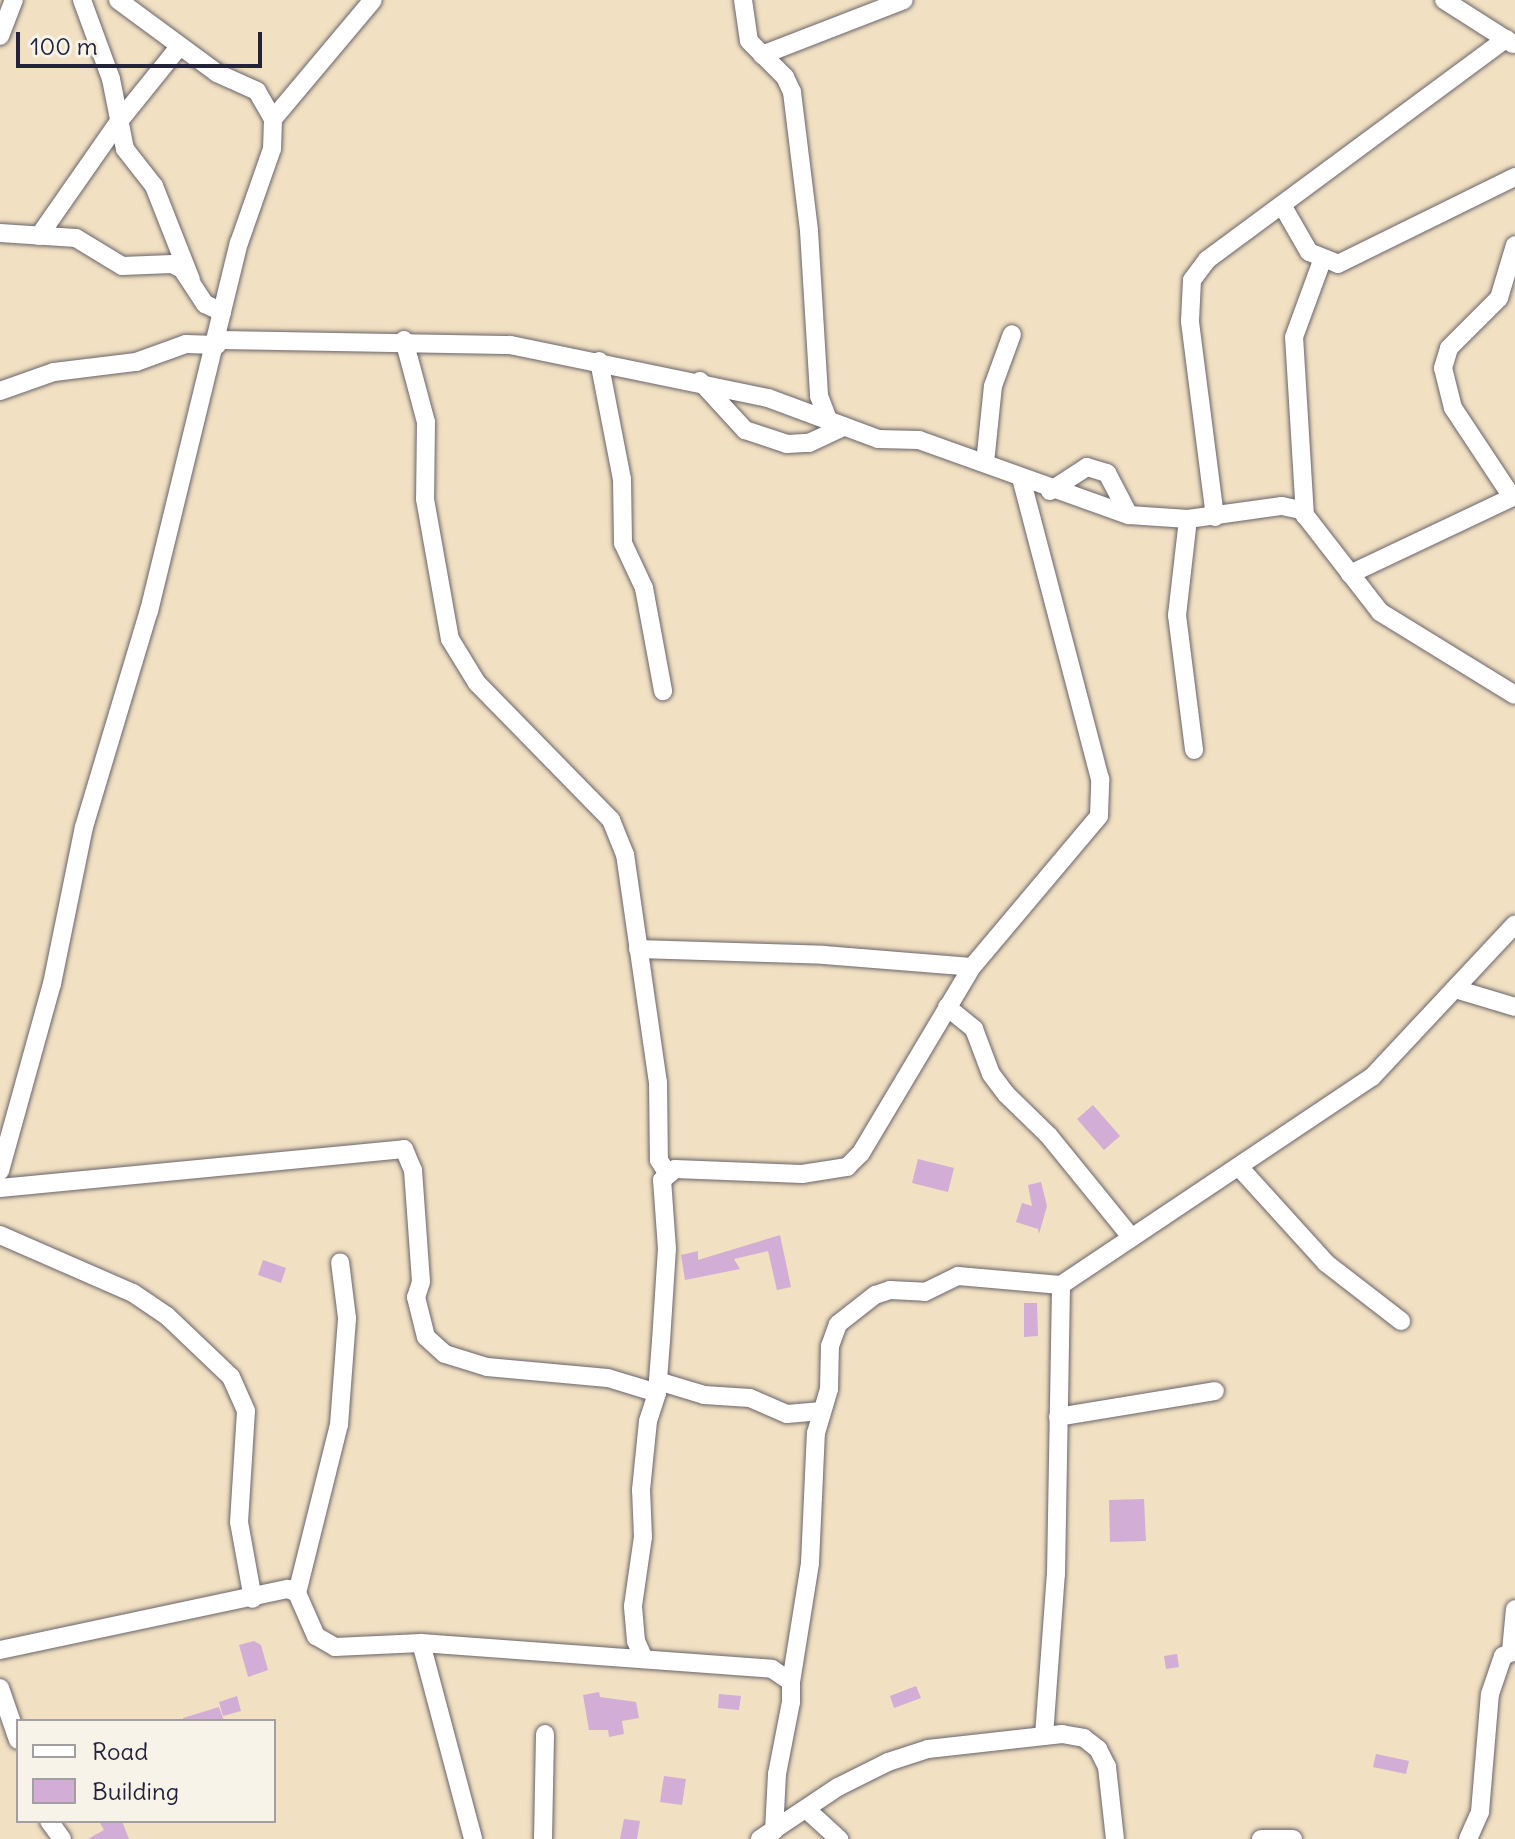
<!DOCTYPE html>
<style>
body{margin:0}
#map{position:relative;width:1515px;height:1839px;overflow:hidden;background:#f1e0c2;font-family:Delius,sans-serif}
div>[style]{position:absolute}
.building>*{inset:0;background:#d2add5}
.roads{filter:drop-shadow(0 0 2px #6a646a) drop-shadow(0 0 2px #6a646a)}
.minor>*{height:18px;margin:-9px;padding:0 9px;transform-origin:9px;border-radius:9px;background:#fff}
span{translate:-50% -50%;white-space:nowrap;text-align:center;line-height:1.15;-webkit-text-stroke:7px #f7f3e8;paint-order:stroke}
.legend{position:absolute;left:16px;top:1719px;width:260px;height:104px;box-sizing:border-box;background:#f7f3e8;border:2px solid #a29fa3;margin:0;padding:10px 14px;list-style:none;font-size:24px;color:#22223b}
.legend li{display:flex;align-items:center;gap:16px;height:40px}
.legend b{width:40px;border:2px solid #a29fa3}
.scale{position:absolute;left:16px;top:32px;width:246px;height:36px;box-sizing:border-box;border:4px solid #22223b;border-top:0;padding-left:10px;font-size:24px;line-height:28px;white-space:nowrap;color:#22223b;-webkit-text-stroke:6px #f7f3e8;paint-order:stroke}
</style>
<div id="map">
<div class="building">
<div style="clip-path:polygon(1093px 1105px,1120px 1136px,1104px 1150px,1077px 1119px)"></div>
<div style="clip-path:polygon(918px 1159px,954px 1168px,948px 1192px,912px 1183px)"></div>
<div style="clip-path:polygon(1041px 1182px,1047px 1206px,1039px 1234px,1038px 1229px,1016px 1222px,1022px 1203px,1032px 1206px,1028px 1185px)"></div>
<div style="clip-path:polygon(780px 1235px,791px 1287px,777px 1290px,768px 1251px,734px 1259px,740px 1269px,685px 1280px,681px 1255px,698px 1251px,698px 1260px)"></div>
<div style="clip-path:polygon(263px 1260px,286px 1268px,281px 1283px,258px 1275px)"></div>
<div style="clip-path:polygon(1024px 1303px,1037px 1303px,1038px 1336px,1024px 1337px)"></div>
<div style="clip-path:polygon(1144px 1499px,1146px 1541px,1110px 1542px,1109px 1500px)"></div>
<div style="clip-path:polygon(254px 1641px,261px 1645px,268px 1670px,248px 1677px,239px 1645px)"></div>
<div style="clip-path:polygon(1177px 1654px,1179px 1667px,1166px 1669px,1164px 1656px)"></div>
<div style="clip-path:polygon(916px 1686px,921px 1698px,894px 1708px,890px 1696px)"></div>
<div style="clip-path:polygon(599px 1692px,600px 1697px,636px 1702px,639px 1718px,622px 1721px,624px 1734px,609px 1737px,608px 1730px,589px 1730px,583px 1695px)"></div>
<div style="clip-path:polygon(719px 1694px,741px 1696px,739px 1710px,718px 1708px)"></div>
<div style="clip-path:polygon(237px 1696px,241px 1711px,223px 1716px,219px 1702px)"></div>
<div style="clip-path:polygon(219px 1707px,224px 1721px,183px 1721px,183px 1718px)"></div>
<div style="clip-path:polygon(1376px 1754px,1409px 1761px,1406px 1774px,1373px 1767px)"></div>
<div style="clip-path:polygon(664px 1776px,686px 1779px,682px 1805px,660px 1802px)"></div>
<div style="clip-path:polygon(624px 1819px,640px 1821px,637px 1839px,620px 1839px)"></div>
<div style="clip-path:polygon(99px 1821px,122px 1821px,129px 1839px,88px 1839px,104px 1830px)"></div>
</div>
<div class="roads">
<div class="minor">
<div style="left:82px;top:0;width:84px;rotate:69.8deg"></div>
<div style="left:111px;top:79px;width:71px;rotate:78.7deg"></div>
<div style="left:125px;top:149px;width:47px;rotate:51.9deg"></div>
<div style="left:154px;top:186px;width:101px;rotate:68.5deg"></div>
<div style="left:743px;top:0;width:41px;rotate:81.7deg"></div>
<div style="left:749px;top:41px;width:51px;rotate:45deg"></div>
<div style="left:785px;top:77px;width:17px;rotate:65deg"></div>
<div style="left:792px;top:92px;width:140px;rotate:83deg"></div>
<div style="left:809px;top:231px;width:165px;rotate:86.5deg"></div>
<div style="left:819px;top:396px;width:26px;rotate:69deg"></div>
<div style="left:1444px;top:0;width:82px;rotate:32.5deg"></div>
<div style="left:0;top:36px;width:39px;rotate:-69deg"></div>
<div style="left:762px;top:55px;width:152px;rotate:-21.2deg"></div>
<div style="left:273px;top:119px;width:155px;rotate:-50deg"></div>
<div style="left:1282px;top:205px;width:54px;rotate:60.1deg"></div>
<div style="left:1309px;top:252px;width:31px;rotate:22deg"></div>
<div style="left:1338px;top:264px;width:197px;rotate:-26.2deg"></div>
<div style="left:0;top:233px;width:76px;rotate:3.8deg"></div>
<div style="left:76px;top:238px;width:54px;rotate:31.3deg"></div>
<div style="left:122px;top:266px;width:50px;rotate:-2.3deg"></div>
<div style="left:172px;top:264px;width:11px;rotate:27deg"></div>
<div style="left:182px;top:269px;width:42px;rotate:56.7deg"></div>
<div style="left:205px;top:304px;width:19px;rotate:25deg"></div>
<div style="left:39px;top:236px;width:141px;rotate:-55.1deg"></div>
<div style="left:120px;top:120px;width:94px;rotate:-51.1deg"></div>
<div style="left:217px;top:340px;width:293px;rotate:1deg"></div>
<div style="left:510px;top:345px;width:263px;rotate:11.6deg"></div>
<div style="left:768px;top:398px;width:117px;rotate:20.4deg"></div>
<div style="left:878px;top:439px;width:41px;rotate:1.4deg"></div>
<div style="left:919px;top:440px;width:223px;rotate:19.7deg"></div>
<div style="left:1129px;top:515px;width:59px;rotate:3.9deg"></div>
<div style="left:1188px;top:519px;width:95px;rotate:-7.9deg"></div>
<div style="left:1282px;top:506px;width:19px;rotate:12deg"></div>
<div style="left:1301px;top:510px;width:129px;rotate:52.2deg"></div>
<div style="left:1380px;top:612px;width:158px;rotate:31.6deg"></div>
<div style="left:404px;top:340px;width:85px;rotate:75deg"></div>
<div style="left:426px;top:422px;width:77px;rotate:90.7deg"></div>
<div style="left:425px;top:499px;width:142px;rotate:79.9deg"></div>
<div style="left:450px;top:639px;width:52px;rotate:58.5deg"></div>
<div style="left:477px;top:683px;width:192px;rotate:45.6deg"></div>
<div style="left:611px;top:820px;width:37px;rotate:68deg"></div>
<div style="left:625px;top:854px;width:230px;rotate:81.8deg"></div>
<div style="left:658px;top:1082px;width:78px;rotate:89.3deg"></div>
<div style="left:659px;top:1160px;width:15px;rotate:58deg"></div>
<div style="left:599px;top:361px;width:120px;rotate:79deg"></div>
<div style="left:622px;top:479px;width:64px;rotate:89.1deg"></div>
<div style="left:623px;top:543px;width:50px;rotate:65deg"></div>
<div style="left:644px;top:588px;width:105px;rotate:79.5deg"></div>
<div style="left:700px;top:381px;width:67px;rotate:47.4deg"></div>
<div style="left:745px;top:430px;width:44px;rotate:18.4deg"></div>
<div style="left:787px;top:444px;width:22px;rotate:-3deg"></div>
<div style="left:809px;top:443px;width:38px;rotate:-25deg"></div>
<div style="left:0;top:391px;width:57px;rotate:-19.4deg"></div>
<div style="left:54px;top:372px;width:83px;rotate:-7deg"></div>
<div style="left:136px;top:362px;width:53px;rotate:-19.8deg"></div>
<div style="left:186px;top:344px;width:31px;rotate:2deg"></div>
<div style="left:985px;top:463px;width:77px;rotate:-84.1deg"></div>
<div style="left:993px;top:386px;width:55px;rotate:-69.9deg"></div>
<div style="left:1050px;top:491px;width:44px;rotate:-33deg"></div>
<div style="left:1087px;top:467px;width:21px;rotate:17deg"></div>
<div style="left:1107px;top:473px;width:47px;rotate:62.4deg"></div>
<div style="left:1512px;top:497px;width:107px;rotate:-123.5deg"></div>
<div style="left:1453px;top:408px;width:41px;rotate:-104deg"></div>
<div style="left:1443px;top:368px;width:21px;rotate:-73deg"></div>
<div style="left:1449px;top:348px;width:71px;rotate:-45deg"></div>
<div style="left:1499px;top:298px;width:55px;rotate:-73.2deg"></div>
<div style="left:1305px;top:516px;width:179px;rotate:-93.5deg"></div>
<div style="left:1294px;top:337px;width:81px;rotate:-69.8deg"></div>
<div style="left:1215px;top:517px;width:198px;rotate:-97.3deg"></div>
<div style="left:1190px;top:321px;width:41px;rotate:-87.2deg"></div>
<div style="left:1192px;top:280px;width:25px;rotate:-53deg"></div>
<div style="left:1207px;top:260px;width:372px;rotate:-36.5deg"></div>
<div style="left:1188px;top:519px;width:97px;rotate:96.5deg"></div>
<div style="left:1177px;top:615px;width:136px;rotate:82.8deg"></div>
<div style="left:1350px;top:574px;width:183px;rotate:-25.3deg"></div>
<div style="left:638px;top:949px;width:186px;rotate:1.8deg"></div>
<div style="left:824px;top:955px;width:148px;rotate:4.6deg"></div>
<div style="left:1455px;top:989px;width:63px;rotate:16.7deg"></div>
<div style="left:947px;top:1007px;width:35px;rotate:39deg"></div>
<div style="left:974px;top:1029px;width:48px;rotate:69.3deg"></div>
<div style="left:991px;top:1074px;width:25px;rotate:53deg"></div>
<div style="left:1006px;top:1094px;width:60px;rotate:44.3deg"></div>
<div style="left:1049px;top:1136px;width:130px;rotate:50.9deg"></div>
<div style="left:1240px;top:1168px;width:128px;rotate:47.8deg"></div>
<div style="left:1326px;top:1263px;width:95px;rotate:37.7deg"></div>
<div style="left:0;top:1171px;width:194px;rotate:-74.5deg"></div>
<div style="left:52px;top:984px;width:160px;rotate:-78.5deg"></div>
<div style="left:84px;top:827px;width:226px;rotate:-73.3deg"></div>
<div style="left:149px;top:611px;width:379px;rotate:-76.3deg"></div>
<div style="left:239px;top:243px;width:100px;rotate:-70.7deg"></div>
<div style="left:272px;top:149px;width:30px;rotate:-88deg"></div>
<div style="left:273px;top:119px;width:32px;rotate:-120deg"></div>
<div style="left:257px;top:91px;width:44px;rotate:-155.8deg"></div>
<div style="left:217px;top:73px;width:123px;rotate:-143.6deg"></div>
<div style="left:0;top:1188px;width:406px;rotate:-5.5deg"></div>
<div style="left:404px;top:1149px;width:23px;rotate:67deg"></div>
<div style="left:413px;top:1170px;width:112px;rotate:85.9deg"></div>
<div style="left:421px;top:1282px;width:16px;rotate:108deg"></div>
<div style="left:416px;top:1297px;width:41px;rotate:76deg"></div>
<div style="left:426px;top:1337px;width:25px;rotate:42deg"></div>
<div style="left:445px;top:1354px;width:44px;rotate:17.2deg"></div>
<div style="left:487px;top:1367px;width:121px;rotate:5.2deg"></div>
<div style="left:608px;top:1378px;width:51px;rotate:17deg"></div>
<div style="left:0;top:1235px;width:145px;rotate:23.6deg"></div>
<div style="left:133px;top:1293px;width:41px;rotate:34.1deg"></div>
<div style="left:167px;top:1316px;width:88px;rotate:43.6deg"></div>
<div style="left:231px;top:1377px;width:37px;rotate:66deg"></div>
<div style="left:246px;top:1411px;width:111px;rotate:93.6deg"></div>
<div style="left:239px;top:1522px;width:78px;rotate:79.7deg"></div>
<div style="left:658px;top:1381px;width:48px;rotate:16.9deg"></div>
<div style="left:704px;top:1395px;width:46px;rotate:3.7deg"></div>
<div style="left:750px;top:1398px;width:40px;rotate:23.4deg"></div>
<div style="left:787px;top:1414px;width:35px;rotate:-5deg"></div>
<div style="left:1058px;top:1417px;width:159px;rotate:-9.4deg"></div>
<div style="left:297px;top:1593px;width:173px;rotate:-76deg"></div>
<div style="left:339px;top:1425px;width:107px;rotate:-85.7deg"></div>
<div style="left:347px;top:1318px;width:56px;rotate:-97.1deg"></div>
<div style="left:421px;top:1643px;width:203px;rotate:75.1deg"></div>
<div style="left:0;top:1650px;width:294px;rotate:-12deg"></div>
<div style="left:288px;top:1589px;width:10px;rotate:24deg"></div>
<div style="left:297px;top:1593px;width:47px;rotate:66.2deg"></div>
<div style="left:316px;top:1636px;width:22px;rotate:30deg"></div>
<div style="left:335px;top:1647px;width:86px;rotate:-2.7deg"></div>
<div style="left:421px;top:1643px;width:352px;rotate:4.2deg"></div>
<div style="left:772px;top:1669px;width:23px;rotate:34deg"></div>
<div style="left:791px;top:1682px;width:20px;rotate:90deg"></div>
<div style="left:791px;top:1702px;width:73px;rotate:101deg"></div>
<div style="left:777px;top:1774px;width:57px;rotate:93deg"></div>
<div style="left:1511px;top:1651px;width:42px;rotate:-84.6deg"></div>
<div style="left:644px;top:1659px;width:20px;rotate:-114deg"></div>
<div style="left:636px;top:1641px;width:35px;rotate:-95deg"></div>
<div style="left:633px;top:1606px;width:70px;rotate:-81.8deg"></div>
<div style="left:643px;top:1537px;width:47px;rotate:-92.4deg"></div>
<div style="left:641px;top:1490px;width:69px;rotate:-84.2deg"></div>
<div style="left:648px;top:1421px;width:29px;rotate:-72deg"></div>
<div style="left:657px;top:1393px;width:52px;rotate:-85.6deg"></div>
<div style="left:661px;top:1341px;width:92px;rotate:-86.3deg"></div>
<div style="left:667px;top:1249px;width:69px;rotate:-94.1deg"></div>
<div style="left:662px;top:1180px;width:17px;rotate:-40deg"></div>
<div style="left:675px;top:1169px;width:127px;rotate:2.3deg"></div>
<div style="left:802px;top:1174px;width:46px;rotate:-8.8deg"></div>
<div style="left:847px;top:1167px;width:20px;rotate:-45deg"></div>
<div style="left:861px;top:1153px;width:217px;rotate:-59.2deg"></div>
<div style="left:972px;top:967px;width:197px;rotate:-49.9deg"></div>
<div style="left:1099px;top:816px;width:37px;rotate:-88deg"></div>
<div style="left:1100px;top:779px;width:311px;rotate:-104.7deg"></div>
<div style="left:791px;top:1682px;width:121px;rotate:-80.9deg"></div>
<div style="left:810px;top:1563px;width:130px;rotate:-87.4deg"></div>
<div style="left:816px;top:1433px;width:46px;rotate:-73.5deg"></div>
<div style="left:829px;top:1389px;width:43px;rotate:-88.7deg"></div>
<div style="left:830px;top:1346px;width:23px;rotate:-70deg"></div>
<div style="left:838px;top:1324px;width:47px;rotate:-38.1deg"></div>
<div style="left:875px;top:1295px;width:16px;rotate:-18deg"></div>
<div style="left:890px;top:1290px;width:35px;rotate:3deg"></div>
<div style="left:925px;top:1292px;width:37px;rotate:-26deg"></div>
<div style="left:958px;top:1276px;width:103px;rotate:5deg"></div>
<div style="left:0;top:1688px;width:55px;rotate:70.9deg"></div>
<div style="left:1044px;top:1736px;width:162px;rotate:-85.8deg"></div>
<div style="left:1056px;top:1574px;width:289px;rotate:-89deg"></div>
<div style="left:1061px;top:1285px;width:374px;rotate:-33.8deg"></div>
<div style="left:1372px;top:1077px;width:209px;rotate:-46.9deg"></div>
<div style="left:806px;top:1809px;width:45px;rotate:42.3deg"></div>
<div style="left:49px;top:1821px;width:22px;rotate:54deg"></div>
<div style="left:543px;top:1839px;width:105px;rotate:-88.9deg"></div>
<div style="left:760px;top:1839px;width:94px;rotate:-33.7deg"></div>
<div style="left:838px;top:1787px;width:56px;rotate:-26.6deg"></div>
<div style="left:888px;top:1762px;width:42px;rotate:-18deg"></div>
<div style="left:928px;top:1749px;width:135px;rotate:-6.4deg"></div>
<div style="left:1062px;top:1734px;width:22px;rotate:10deg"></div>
<div style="left:1084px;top:1738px;width:18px;rotate:38deg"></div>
<div style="left:1098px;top:1749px;width:20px;rotate:63deg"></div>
<div style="left:1107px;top:1767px;width:72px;rotate:83.7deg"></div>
<div style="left:1261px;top:1839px;width:32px"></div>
<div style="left:1468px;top:1839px;width:30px;rotate:-66deg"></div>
<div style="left:1480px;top:1812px;width:118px;rotate:-85.2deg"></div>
<div style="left:1490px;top:1694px;width:40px;rotate:-71.1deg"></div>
<div style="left:1503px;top:1656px;width:13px;rotate:-23deg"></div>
</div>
</div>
<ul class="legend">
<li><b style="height:10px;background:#fff"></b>Road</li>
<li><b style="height:22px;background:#d2add5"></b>Building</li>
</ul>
<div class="scale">100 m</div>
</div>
